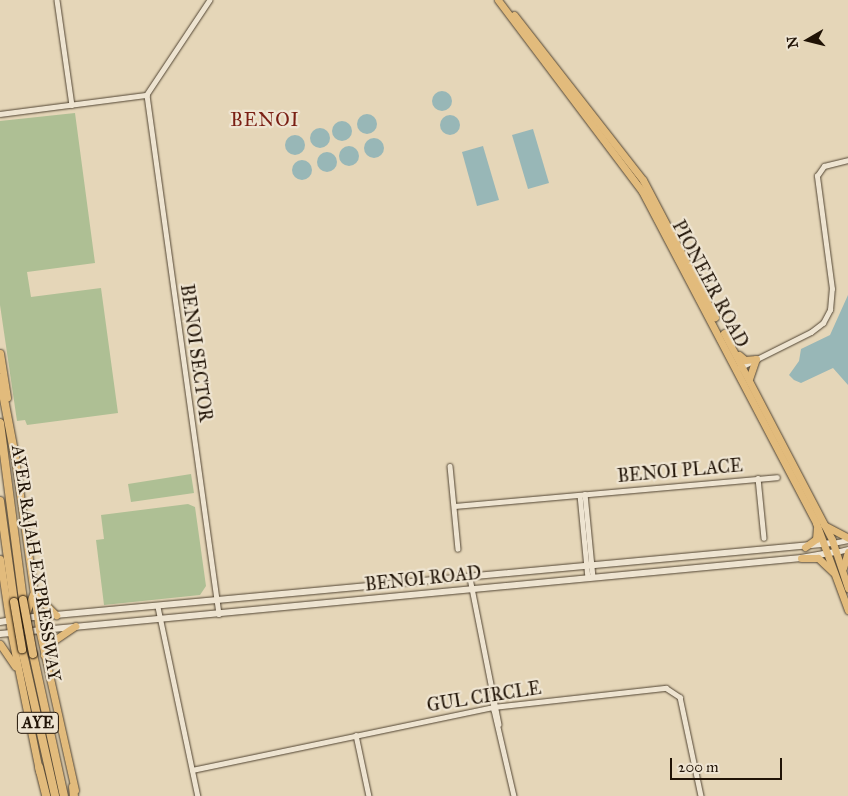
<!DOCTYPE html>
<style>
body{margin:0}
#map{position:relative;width:848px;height:796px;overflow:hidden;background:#e5d6b8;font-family:"IM FELL Great Primer",serif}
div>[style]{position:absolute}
.green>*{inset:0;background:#aebf94}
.water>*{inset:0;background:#98b7b7}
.round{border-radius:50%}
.roads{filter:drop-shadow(0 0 1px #514432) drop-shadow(0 0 1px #514432)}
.minor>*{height:4.5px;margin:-2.25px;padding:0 2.25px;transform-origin:2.25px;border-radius:2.25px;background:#eee4d1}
.secondary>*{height:6px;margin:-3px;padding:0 3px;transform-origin:3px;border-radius:3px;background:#eee4d1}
.primary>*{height:7px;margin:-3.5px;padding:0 3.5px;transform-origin:3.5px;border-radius:3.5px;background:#e2bb7c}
.motorway>*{height:8px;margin:-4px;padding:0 4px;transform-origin:4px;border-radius:4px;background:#e2bb7c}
.bridges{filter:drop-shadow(0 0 1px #201306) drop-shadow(0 0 1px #201306)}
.motorway-bridge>*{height:8px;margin:-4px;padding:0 4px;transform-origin:4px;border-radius:4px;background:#e2bb7c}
span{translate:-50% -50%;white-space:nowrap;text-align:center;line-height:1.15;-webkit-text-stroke:4.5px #eee4d1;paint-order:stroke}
.shield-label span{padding:1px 4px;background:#eee4d1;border:1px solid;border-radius:4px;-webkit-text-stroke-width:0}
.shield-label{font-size:16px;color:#201306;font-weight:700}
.street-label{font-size:18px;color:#201306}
.neighbourhood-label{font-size:19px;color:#7a1f14;letter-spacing:1px}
.north{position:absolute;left:783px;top:15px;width:50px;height:50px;-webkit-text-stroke:4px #eee4d1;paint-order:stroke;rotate:262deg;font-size:14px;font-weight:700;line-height:20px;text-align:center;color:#201306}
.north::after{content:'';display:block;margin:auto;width:18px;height:22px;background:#201306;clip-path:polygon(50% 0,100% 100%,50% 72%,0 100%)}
.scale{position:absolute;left:670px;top:758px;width:112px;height:22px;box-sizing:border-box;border:2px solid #201306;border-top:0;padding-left:6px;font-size:15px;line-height:18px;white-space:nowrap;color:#201306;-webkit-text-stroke:4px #eee4d1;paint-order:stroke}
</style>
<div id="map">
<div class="green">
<div style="clip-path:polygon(75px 113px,95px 263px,27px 272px,31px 297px,101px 288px,118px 413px,27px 425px,25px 420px,17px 421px,0 305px,0 121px)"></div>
<div style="clip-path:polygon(191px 474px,194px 493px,131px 502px,128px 484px)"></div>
<div style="clip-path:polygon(188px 504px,195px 507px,206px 586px,200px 595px,104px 605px,96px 540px,104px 539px,101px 515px)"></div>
</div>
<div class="water">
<div class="round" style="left:432px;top:91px;width:20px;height:20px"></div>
<div class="round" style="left:357px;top:114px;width:20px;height:20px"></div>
<div class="round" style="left:440px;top:115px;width:20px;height:20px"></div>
<div class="round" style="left:332px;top:121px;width:20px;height:20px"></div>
<div class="round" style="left:310px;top:128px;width:20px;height:20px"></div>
<div style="clip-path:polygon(533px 129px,549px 183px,528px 189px,512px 135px)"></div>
<div class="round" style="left:285px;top:135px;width:20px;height:20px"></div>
<div class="round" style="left:364px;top:138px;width:20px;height:20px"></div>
<div style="clip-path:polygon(483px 146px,499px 200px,477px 206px,462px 152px)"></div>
<div class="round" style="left:339px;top:146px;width:20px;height:20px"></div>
<div class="round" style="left:317px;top:152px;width:20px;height:20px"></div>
<div class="round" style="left:292px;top:160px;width:20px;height:20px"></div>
<div style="clip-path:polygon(848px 295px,848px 385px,833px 368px,801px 383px,794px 380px,789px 375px,799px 361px,801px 349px,830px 335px)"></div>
</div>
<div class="roads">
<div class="minor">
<div style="left:57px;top:0;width:106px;rotate:81.9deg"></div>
<div style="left:210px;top:0;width:114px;rotate:123.6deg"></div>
<div style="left:147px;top:95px;width:524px;rotate:82.1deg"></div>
<div style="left:0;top:114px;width:148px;rotate:-7.4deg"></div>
<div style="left:739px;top:368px;width:80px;rotate:-26.6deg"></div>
<div style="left:811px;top:332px;width:15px;rotate:-37deg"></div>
<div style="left:823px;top:323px;width:15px;rotate:-62deg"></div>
<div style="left:830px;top:310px;width:21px;rotate:-85deg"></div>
<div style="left:832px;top:289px;width:114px;rotate:-97.6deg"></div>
<div style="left:817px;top:176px;width:12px;rotate:-55deg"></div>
<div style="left:824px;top:166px;width:25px;rotate:-14deg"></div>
<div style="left:450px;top:466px;width:83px;rotate:84.5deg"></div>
<div style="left:758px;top:478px;width:60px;rotate:84.3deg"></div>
<div style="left:585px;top:494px;width:83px;rotate:84.5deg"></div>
<div style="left:580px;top:495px;width:83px;rotate:84.5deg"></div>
<div style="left:454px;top:506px;width:324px;rotate:-5.1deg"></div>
<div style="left:833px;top:543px;width:15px;rotate:-11deg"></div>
<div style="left:836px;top:552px;width:12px;rotate:-14deg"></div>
<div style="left:470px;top:578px;width:149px;rotate:78.8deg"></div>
<div style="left:158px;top:607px;width:193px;rotate:78.1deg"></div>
<div style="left:492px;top:687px;width:23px;rotate:85deg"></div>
<div style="left:494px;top:710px;width:88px;rotate:76.9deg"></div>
<div style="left:356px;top:735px;width:62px;rotate:78deg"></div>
<div style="left:192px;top:770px;width:308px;rotate:-11.8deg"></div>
<div style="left:493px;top:707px;width:174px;rotate:-6.3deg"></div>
<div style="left:666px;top:688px;width:17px;rotate:33deg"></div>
<div style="left:680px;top:697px;width:101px;rotate:78deg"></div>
</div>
<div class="secondary">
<div style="left:23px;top:618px;width:813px;rotate:-5.29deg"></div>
<div style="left:0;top:622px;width:13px;rotate:-9deg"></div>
<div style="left:0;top:634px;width:805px;rotate:-5.42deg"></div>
<div style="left:801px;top:558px;width:36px;rotate:-10deg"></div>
</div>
<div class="primary">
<div style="left:498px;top:0;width:239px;rotate:53deg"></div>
<div style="left:642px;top:191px;width:375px;rotate:62.3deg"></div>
<div style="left:816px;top:523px;width:93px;rotate:69.8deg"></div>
<div style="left:514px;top:15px;width:209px;rotate:52deg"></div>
<div style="left:643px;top:180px;width:155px;rotate:62.3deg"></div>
<div style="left:724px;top:333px;width:233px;rotate:62.4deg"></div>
<div style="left:832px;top:540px;width:51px;rotate:71.6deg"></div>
<div style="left:0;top:353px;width:45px;rotate:81deg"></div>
<div style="left:739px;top:355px;width:8px;rotate:40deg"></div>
<div style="left:745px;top:360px;width:11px;rotate:-5deg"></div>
<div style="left:749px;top:379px;width:21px;rotate:-71deg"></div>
<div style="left:14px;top:452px;width:179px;rotate:82deg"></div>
<div style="left:39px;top:629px;width:165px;rotate:77.4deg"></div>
<div style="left:824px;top:525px;width:27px;rotate:28deg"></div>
<div style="left:805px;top:547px;width:14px;rotate:-36deg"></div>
<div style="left:816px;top:539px;width:11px;rotate:-85deg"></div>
<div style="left:801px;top:558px;width:17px"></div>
<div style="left:818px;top:558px;width:21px;rotate:43deg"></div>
<div style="left:0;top:559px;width:75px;rotate:81.5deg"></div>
<div style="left:11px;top:633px;width:141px;rotate:78.5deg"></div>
<div style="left:843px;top:568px;width:17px;rotate:-73deg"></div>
<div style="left:35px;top:594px;width:30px;rotate:45deg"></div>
<div style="left:15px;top:629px;width:16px;rotate:-52deg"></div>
<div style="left:25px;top:616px;width:23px;rotate:-70deg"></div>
<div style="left:0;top:644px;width:27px;rotate:56deg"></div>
<div style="left:44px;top:655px;width:17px;rotate:-57deg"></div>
<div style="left:53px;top:641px;width:27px;rotate:-34deg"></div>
</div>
<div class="motorway">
<div style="left:0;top:378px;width:80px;rotate:79.2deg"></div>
<div style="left:0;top:423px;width:178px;rotate:82.6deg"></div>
<div style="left:0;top:501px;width:102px;rotate:82.1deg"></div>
<div style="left:22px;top:649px;width:151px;rotate:77.3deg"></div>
<div style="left:33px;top:654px;width:145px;rotate:77.7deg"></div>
<div style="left:39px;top:767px;width:30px;rotate:76deg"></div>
<div style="left:73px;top:787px;width:9px;rotate:84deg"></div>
</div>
</div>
<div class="bridges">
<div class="motorway-bridge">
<div style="left:23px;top:600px;width:55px;rotate:79.5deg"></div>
<div style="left:14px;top:602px;width:48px;rotate:80.3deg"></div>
</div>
</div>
<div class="shield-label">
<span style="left:38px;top:723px">AYE</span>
</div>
<div class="street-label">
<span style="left:710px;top:284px;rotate:62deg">PIONEER ROAD</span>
<span style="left:196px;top:353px;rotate:82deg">BENOI SECTOR</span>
<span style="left:680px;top:471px;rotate:-5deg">BENOI PLACE</span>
<span style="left:36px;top:563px;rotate:81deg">AYER RAJAH EXPRESSWAY</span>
<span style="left:423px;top:579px;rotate:-6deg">BENOI ROAD</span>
<span style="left:484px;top:697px;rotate:-9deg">GUL CIRCLE</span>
</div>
<div class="neighbourhood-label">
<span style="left:265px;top:120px">BENOI</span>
</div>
<div class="north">N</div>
<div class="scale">200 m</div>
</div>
